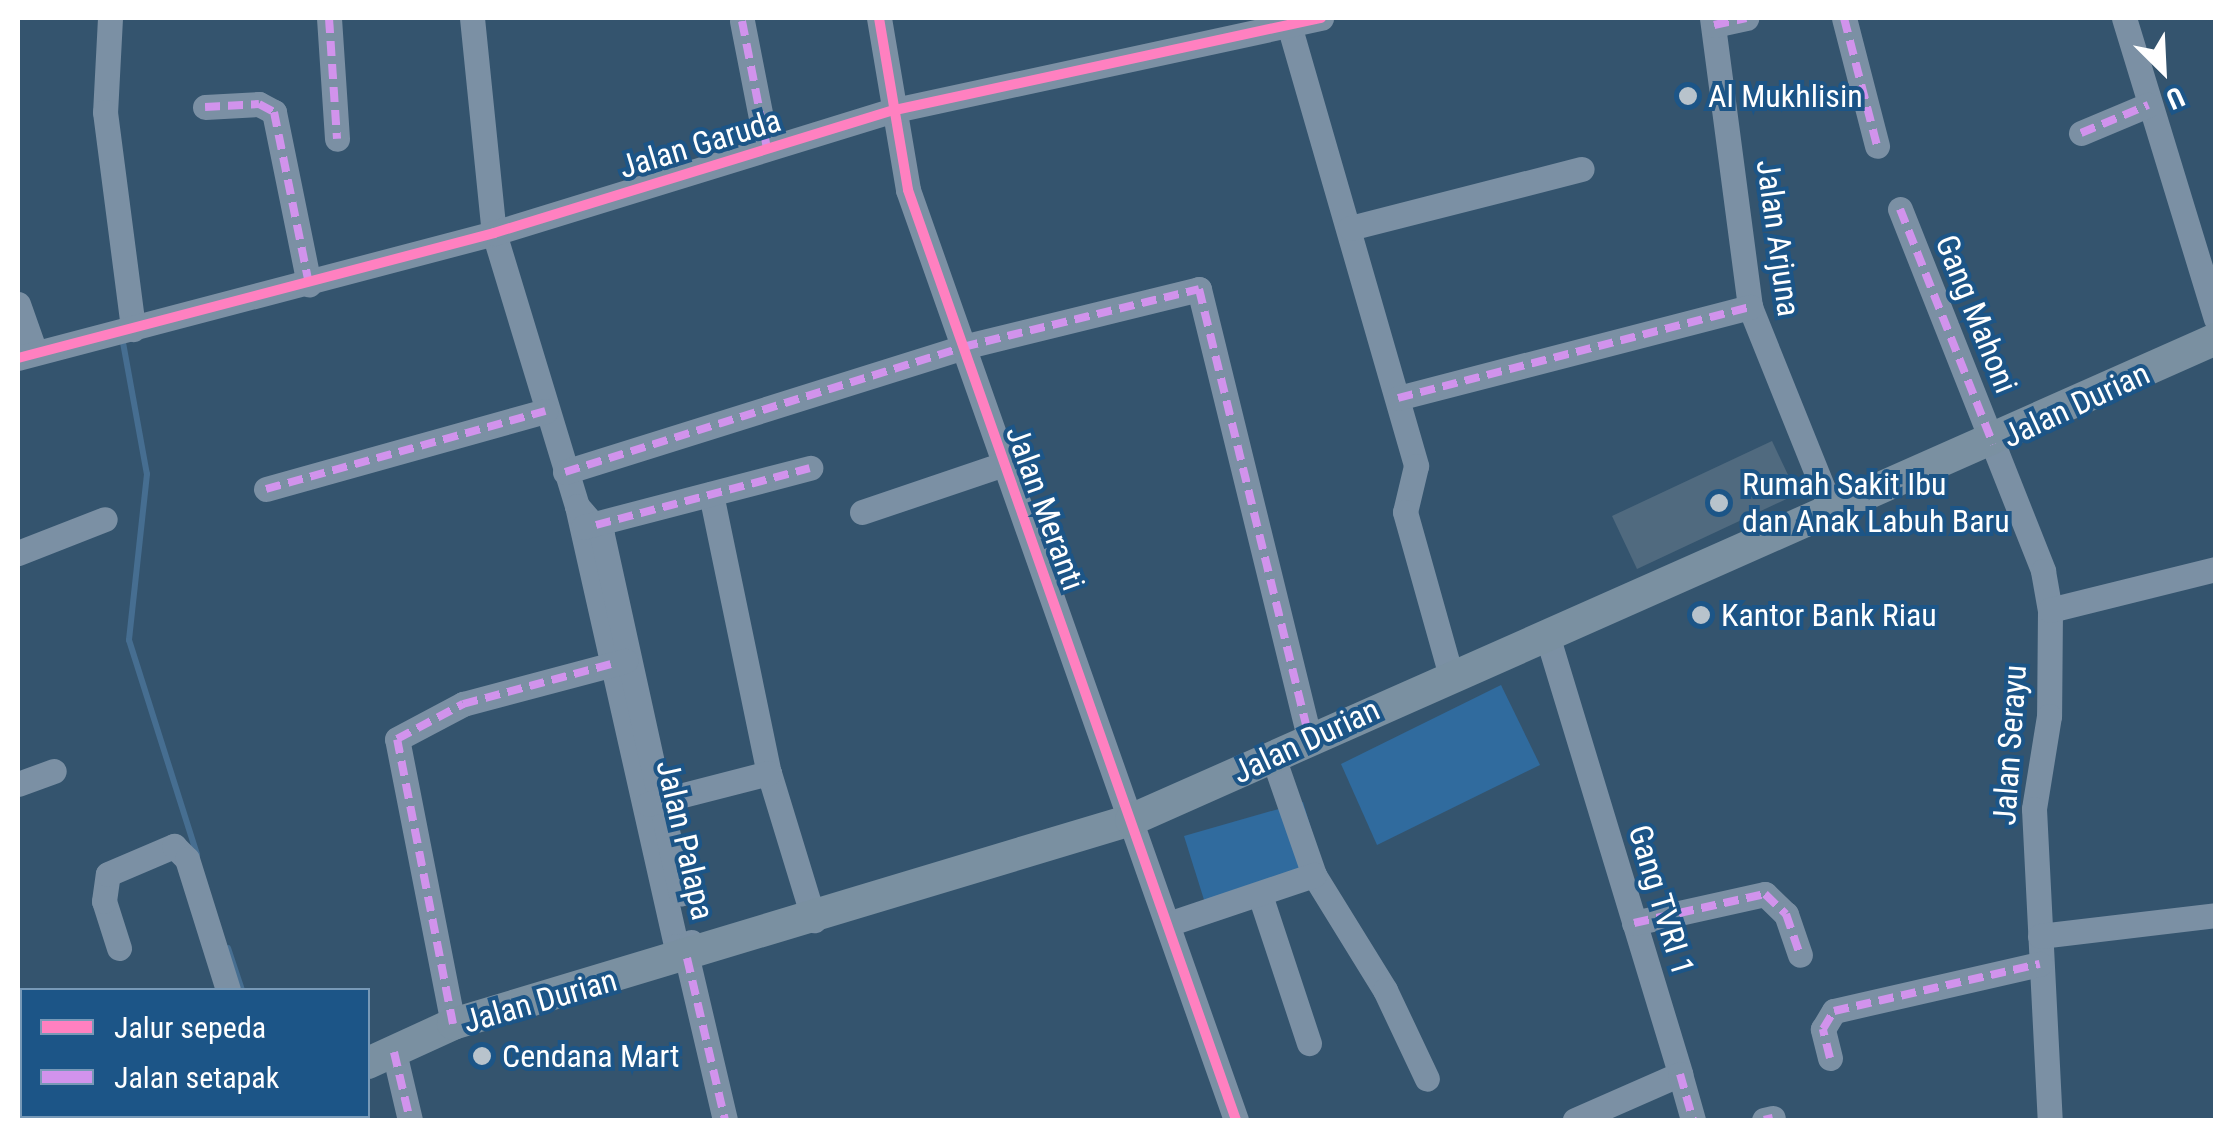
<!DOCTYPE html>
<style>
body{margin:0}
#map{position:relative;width:2233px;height:1138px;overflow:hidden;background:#34546e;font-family:"Roboto Condensed",sans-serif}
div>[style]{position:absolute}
.green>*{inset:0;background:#306b9e}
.stream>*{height:6px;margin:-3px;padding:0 3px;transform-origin:3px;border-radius:3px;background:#466e91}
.building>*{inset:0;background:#506a7f}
.minor>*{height:25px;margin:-12.5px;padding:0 12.5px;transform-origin:12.5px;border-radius:12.5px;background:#7b90a4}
.major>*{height:32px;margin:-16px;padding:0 16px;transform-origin:16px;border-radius:16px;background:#7a90a1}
.quiet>*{height:8px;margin-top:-4px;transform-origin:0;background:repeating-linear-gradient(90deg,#d193ec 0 15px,transparent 0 23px)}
.cycleway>*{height:10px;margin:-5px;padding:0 5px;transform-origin:5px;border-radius:5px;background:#ff80c0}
.dots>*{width:28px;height:28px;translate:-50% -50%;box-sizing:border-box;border:5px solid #1c5587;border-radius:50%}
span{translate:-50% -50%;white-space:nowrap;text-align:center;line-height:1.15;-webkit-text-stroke:8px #1c5587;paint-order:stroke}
.poi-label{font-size:32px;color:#fff}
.left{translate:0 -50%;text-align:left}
.street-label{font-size:32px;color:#fff}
.frame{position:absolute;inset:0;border:20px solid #fff;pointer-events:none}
.legend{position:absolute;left:20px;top:988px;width:350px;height:130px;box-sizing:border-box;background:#1c5587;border:2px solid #7799b7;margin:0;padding:12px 18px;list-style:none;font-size:30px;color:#fff}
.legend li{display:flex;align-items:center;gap:20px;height:50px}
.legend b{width:50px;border:2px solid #7799b7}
.north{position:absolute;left:2113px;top:20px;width:100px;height:100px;-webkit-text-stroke:8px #1c5587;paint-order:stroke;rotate:156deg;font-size:28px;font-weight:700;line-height:40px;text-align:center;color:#fff}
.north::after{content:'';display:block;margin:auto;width:35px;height:45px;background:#fff;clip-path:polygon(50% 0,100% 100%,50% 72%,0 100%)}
</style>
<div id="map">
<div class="green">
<div style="clip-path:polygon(1501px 685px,1540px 765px,1377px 845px,1341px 764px)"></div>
<div style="clip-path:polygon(1303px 802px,1323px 868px,1205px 903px,1184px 836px)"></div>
</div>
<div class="stream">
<div style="left:122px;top:337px;width:139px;rotate:79.7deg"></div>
<div style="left:147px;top:474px;width:167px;rotate:96.2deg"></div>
<div style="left:129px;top:640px;width:225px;rotate:72.4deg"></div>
<div style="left:228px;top:948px;width:44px;rotate:71.6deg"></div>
<div style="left:284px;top:1116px;width:4px;rotate:63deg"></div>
</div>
<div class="building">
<div style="clip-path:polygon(1772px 441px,1797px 494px,1637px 569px,1612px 516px)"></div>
</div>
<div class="minor">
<div style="left:110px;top:18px;width:94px;rotate:93deg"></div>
<div style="left:105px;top:112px;width:219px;rotate:82.6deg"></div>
<div style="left:329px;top:18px;width:121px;rotate:86.2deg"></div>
<div style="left:472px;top:18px;width:216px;rotate:84.2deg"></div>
<div style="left:494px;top:233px;width:285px;rotate:73.1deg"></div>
<div style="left:577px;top:506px;width:451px;rotate:77.3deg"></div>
<div style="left:676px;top:946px;width:16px;rotate:47deg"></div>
<div style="left:879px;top:18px;width:174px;rotate:80.4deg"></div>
<div style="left:908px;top:190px;width:986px;rotate:70.57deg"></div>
<div style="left:1287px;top:18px;width:466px;rotate:73.9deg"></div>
<div style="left:1416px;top:466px;width:47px;rotate:103.4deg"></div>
<div style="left:1405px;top:512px;width:166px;rotate:74.3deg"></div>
<div style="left:1712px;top:18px;width:291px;rotate:82.5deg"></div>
<div style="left:1750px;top:307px;width:222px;rotate:68.1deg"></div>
<div style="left:1844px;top:18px;width:132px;rotate:75.5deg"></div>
<div style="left:2124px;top:18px;width:314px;rotate:73deg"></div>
<div style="left:742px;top:21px;width:130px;rotate:78.9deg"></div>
<div style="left:1714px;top:25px;width:33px;rotate:-12deg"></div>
<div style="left:205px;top:107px;width:54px;rotate:-3.2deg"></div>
<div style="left:259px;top:104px;width:17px;rotate:28deg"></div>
<div style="left:274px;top:112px;width:176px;rotate:78.5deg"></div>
<div style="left:2081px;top:133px;width:73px;rotate:-22.7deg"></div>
<div style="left:1900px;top:209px;width:389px;rotate:68.4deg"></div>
<div style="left:2043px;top:571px;width:40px;rotate:80deg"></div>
<div style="left:2050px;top:610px;width:106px;rotate:90.5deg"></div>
<div style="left:2049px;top:716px;width:94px;rotate:99.2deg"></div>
<div style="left:2034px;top:809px;width:311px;rotate:87.1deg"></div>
<div style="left:1350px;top:228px;width:239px;rotate:-14.3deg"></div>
<div style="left:18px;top:304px;width:51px;rotate:70.5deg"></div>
<div style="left:18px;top:358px;width:492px;rotate:-14.7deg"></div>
<div style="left:494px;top:233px;width:419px;rotate:-17.1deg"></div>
<div style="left:895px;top:110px;width:436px;rotate:-12.2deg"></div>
<div style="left:1398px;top:398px;width:364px;rotate:-14.5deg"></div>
<div style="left:565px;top:472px;width:417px;rotate:-17.4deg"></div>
<div style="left:963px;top:347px;width:243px;rotate:-13.8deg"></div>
<div style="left:1199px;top:289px;width:465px;rotate:76.2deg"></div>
<div style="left:266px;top:489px;width:290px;rotate:-15.6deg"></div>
<div style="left:711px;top:494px;width:285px;rotate:78.3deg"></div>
<div style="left:769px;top:773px;width:154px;rotate:73deg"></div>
<div style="left:577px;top:506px;width:38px;rotate:49deg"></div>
<div style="left:602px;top:535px;width:367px;rotate:77.6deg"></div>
<div style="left:862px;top:512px;width:147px;rotate:-18.7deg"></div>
<div style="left:583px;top:527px;width:235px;rotate:-14.6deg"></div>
<div style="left:18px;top:553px;width:93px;rotate:-21.3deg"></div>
<div style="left:2050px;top:610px;width:171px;rotate:-13.9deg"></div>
<div style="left:1547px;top:635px;width:459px;rotate:73.1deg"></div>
<div style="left:1680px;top:1074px;width:115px;rotate:156.3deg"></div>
<div style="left:1273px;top:757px;width:125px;rotate:70.8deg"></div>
<div style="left:1314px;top:875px;width:135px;rotate:58.3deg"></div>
<div style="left:1385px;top:990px;width:98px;rotate:64.7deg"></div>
<div style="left:18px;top:784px;width:38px;rotate:-20deg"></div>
<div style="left:648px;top:804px;width:125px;rotate:-14.4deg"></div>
<div style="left:1260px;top:895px;width:156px;rotate:71.7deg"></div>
<div style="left:1171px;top:923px;width:151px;rotate:-18.6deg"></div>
<div style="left:1634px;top:923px;width:134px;rotate:-12.5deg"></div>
<div style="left:1765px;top:894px;width:29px;rotate:44deg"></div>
<div style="left:1786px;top:914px;width:43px;rotate:71.1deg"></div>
<div style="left:2040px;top:936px;width:177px;rotate:-6.8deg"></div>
<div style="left:691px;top:942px;width:16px;rotate:104deg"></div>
<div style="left:687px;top:958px;width:166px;rotate:76.8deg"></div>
<div style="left:119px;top:948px;width:49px;rotate:-107.7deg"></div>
<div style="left:104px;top:901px;width:27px;rotate:-82deg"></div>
<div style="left:108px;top:874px;width:72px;rotate:-23deg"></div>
<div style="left:174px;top:846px;width:18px;rotate:45deg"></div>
<div style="left:187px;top:859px;width:137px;rotate:72.6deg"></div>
<div style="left:453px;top:1024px;width:290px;rotate:-101.1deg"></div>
<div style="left:397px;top:739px;width:75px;rotate:-27.9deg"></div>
<div style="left:463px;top:704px;width:168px;rotate:-14.9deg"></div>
<div style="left:394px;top:1052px;width:70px;rotate:76.8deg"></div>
<div style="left:1830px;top:1058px;width:30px;rotate:-104deg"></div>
<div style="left:1823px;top:1029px;width:21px;rotate:-59deg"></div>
<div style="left:1834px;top:1011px;width:211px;rotate:-12.9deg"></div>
<div style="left:1680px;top:1074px;width:48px;rotate:74.2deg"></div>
<div style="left:1764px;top:1120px;width:9px;rotate:-13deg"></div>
</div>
<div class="major">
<div style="left:368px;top:1063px;width:94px;rotate:-24.6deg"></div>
<div style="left:453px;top:1024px;width:708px;rotate:-16.75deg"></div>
<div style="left:1131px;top:820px;width:1187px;rotate:-23.91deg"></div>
<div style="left:222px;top:1120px;width:13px;rotate:-18deg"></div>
</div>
<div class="quiet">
<div style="left:329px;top:18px;width:121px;rotate:86.2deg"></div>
<div style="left:1844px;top:18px;width:132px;rotate:75.5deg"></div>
<div style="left:742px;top:21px;width:130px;rotate:78.9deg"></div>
<div style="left:1714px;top:25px;width:33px;rotate:-12deg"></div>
<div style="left:205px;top:107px;width:54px;rotate:-3.2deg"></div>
<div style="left:259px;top:104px;width:17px;rotate:28deg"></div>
<div style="left:274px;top:112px;width:176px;rotate:78.5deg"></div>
<div style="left:2081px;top:133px;width:73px;rotate:-22.7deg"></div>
<div style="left:1900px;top:209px;width:253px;rotate:68.4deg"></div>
<div style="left:1398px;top:398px;width:364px;rotate:-14.5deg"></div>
<div style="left:565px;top:472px;width:417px;rotate:-17.4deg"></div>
<div style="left:963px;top:347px;width:243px;rotate:-13.8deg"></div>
<div style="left:1199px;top:289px;width:465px;rotate:76.2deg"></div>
<div style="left:266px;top:489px;width:290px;rotate:-15.6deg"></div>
<div style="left:596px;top:525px;width:221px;rotate:-14.9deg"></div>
<div style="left:1634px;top:923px;width:134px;rotate:-12.5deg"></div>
<div style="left:1765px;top:894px;width:29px;rotate:44deg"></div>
<div style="left:1786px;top:914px;width:43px;rotate:71.1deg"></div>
<div style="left:687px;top:958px;width:166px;rotate:76.8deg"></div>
<div style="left:453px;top:1024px;width:290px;rotate:-101.1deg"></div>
<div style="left:397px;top:739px;width:75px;rotate:-27.9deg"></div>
<div style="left:463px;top:704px;width:153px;rotate:-15.1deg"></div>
<div style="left:394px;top:1052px;width:70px;rotate:76.8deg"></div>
<div style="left:1830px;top:1058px;width:30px;rotate:-104deg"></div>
<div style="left:1823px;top:1029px;width:21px;rotate:-59deg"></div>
<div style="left:1834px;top:1011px;width:211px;rotate:-12.9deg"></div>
<div style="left:1680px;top:1074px;width:48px;rotate:74.2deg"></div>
<div style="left:1764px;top:1120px;width:9px;rotate:-13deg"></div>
</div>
<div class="cycleway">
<div style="left:879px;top:18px;width:174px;rotate:80.4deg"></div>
<div style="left:908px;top:190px;width:986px;rotate:70.57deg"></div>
<div style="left:18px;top:358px;width:492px;rotate:-14.7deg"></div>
<div style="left:494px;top:233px;width:419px;rotate:-17.1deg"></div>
<div style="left:895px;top:110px;width:436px;rotate:-12.2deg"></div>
</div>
<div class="dots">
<div style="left:1688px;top:96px;background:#b8c3cc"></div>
<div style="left:1719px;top:503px;background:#b8c3cc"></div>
<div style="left:1701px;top:615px;background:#b8c3cc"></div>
<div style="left:482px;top:1056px;background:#b8c3cc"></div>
</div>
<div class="poi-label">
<span class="left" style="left:1708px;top:96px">Al Mukhlisin</span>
<span class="left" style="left:1742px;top:503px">Rumah Sakit Ibu<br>dan Anak Labuh Baru</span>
<span class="left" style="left:1721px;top:615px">Kantor Bank Riau</span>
<span class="left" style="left:502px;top:1056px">Cendana Mart</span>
</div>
<div class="street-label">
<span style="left:700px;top:144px;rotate:-17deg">Jalan Garuda</span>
<span style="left:1778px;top:238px;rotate:82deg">Jalan Arjuna</span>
<span style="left:1976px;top:314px;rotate:68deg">Gang Mahoni</span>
<span style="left:2076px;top:405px;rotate:-25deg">Jalan Durian</span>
<span style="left:1045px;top:508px;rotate:70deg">Jalan Meranti</span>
<span style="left:1306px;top:741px;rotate:-25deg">Jalan Durian</span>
<span style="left:2010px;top:745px;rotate:-86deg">Jalan Serayu</span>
<span style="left:685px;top:840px;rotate:77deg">Jalan Palapa</span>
<span style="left:1661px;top:900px;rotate:73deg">Gang TVRI 1</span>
<span style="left:540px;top:1001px;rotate:-16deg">Jalan Durian</span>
</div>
<div class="frame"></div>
<ul class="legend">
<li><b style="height:12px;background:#ff80c0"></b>Jalur sepeda</li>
<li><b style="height:12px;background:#d193ec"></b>Jalan setapak</li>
</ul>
<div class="north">U</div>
</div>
